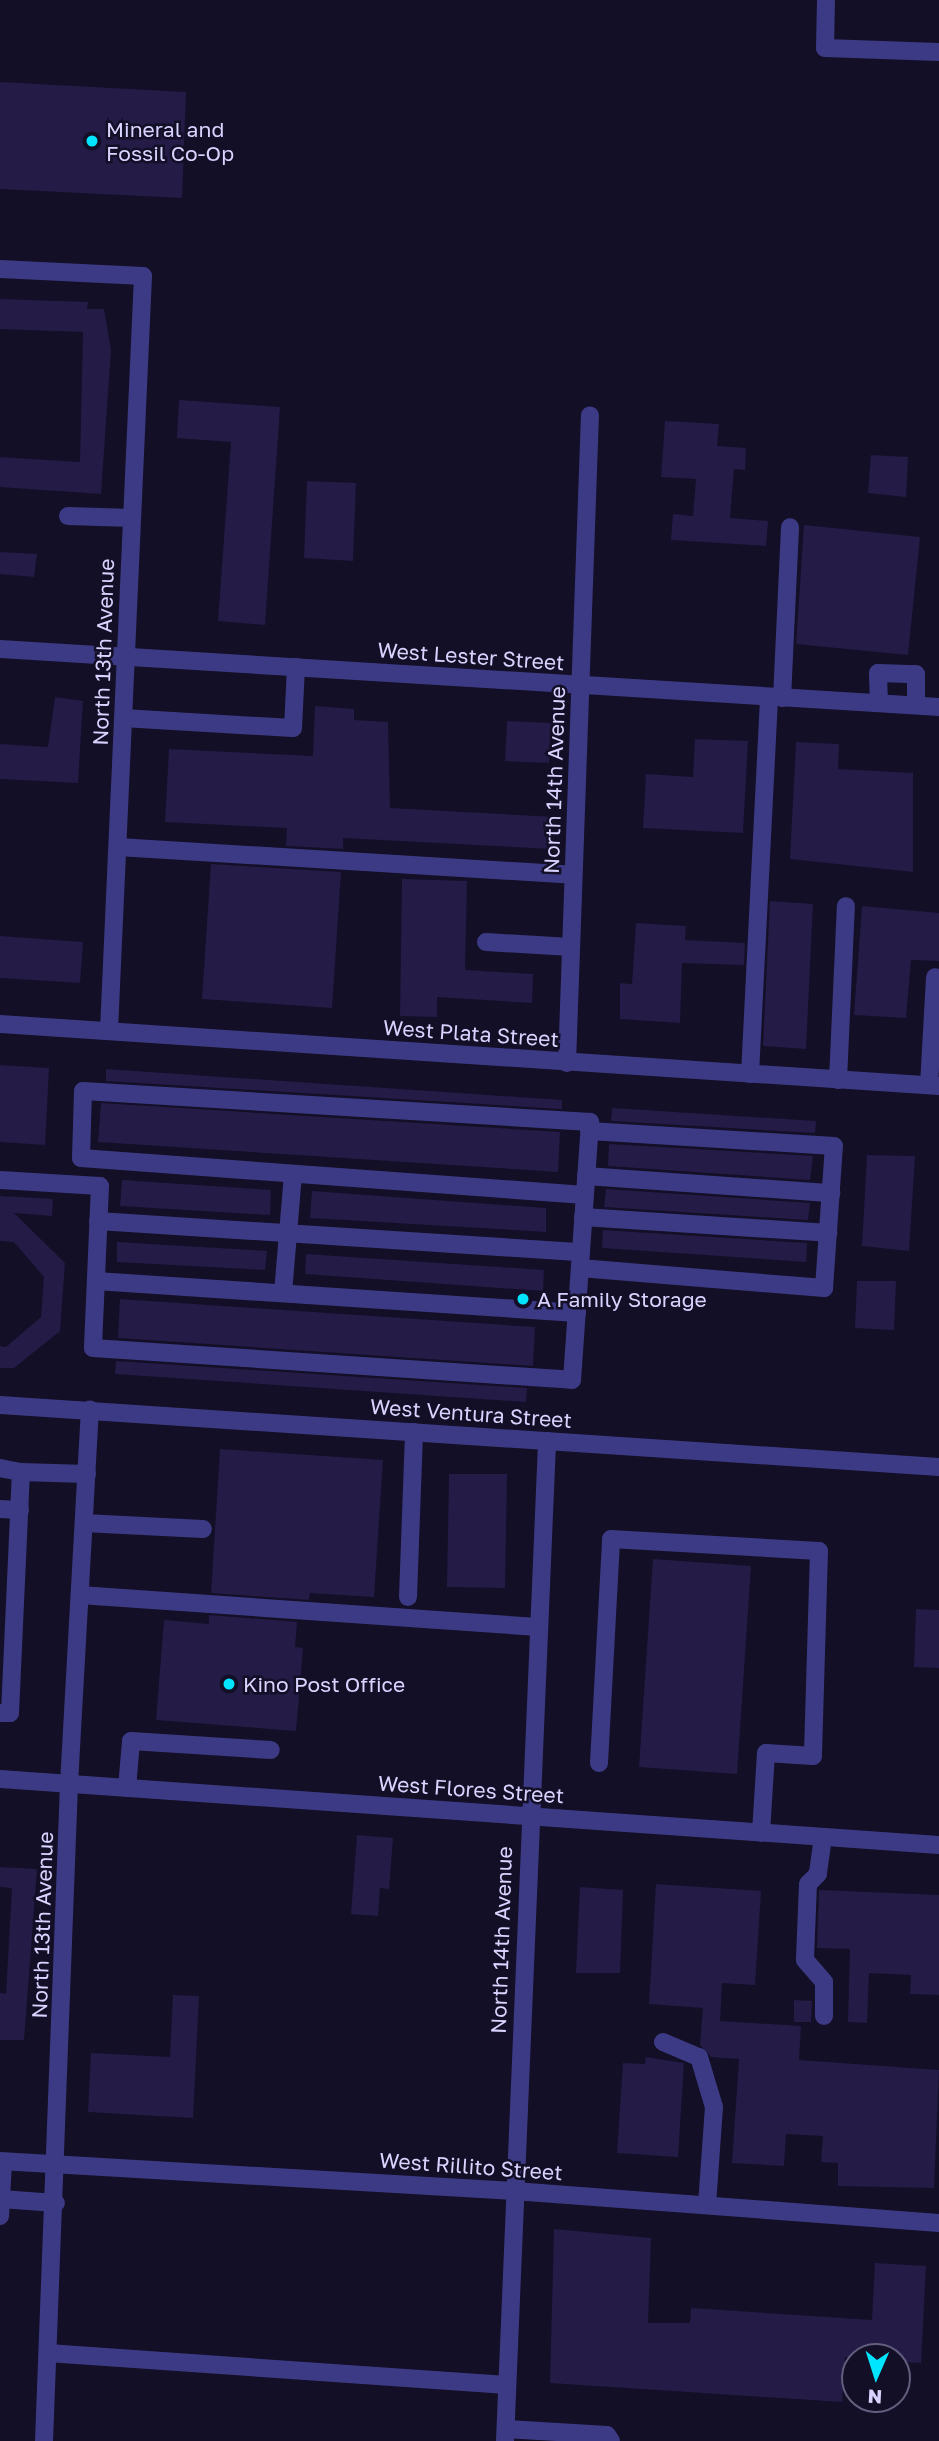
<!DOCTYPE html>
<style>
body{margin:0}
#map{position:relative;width:939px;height:2441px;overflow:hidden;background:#130f26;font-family:"Golos Text",sans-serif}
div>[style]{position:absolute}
.building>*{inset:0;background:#241b47}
.minor>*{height:18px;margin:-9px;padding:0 9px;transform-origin:9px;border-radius:9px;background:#3d3a85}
.dots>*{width:19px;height:19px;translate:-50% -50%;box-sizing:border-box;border:4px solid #130f26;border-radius:50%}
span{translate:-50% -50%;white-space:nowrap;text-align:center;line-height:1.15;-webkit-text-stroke:5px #130f26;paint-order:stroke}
.poi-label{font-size:21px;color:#d9d4ff}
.left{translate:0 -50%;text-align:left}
.street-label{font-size:21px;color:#d9d4ff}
.north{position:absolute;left:841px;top:2343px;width:70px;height:70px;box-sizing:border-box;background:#130f26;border:2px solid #625e7d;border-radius:50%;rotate:183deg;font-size:19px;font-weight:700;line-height:28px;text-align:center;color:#d9d4ff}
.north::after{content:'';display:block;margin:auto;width:24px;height:32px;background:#00e5ff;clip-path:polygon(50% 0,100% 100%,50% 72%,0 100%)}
</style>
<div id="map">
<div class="building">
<div style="clip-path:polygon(0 82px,186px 92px,182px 198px,0 189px)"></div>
<div style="clip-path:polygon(0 299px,88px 302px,87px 309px,104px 309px,111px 350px,101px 494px,0 487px,0 457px,80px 462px,83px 332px,0 329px)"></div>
<div style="clip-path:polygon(179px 400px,280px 407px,265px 625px,218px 621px,231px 442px,177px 438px)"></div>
<div style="clip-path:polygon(665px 421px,719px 424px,717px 446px,746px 448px,745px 470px,734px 469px,730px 518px,768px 521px,766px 546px,671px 540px,673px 514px,693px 516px,696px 479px,661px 477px)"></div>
<div style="clip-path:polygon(871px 455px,908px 457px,906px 497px,868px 493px)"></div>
<div style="clip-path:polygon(307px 481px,356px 483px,353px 561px,304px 558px)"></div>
<div style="clip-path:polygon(804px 525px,920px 537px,908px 655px,796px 644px)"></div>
<div style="clip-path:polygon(0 552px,37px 554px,34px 577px,0 574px)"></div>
<div style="clip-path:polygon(55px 697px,83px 701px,78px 783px,0 779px,0 744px,48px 747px)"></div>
<div style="clip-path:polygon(315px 706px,354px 709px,354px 720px,388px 722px,390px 808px,555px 817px,553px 849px,343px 838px,343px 849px,286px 846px,287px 828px,165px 822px,169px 749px,313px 756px)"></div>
<div style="clip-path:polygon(507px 721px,551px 723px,549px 763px,505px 761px)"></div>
<div style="clip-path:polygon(695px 739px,748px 741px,743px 833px,643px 828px,646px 774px,693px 777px)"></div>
<div style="clip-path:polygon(796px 742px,839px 744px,838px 769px,913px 773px,913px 872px,790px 859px)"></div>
<div style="clip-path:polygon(211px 864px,341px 872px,332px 1008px,202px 999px)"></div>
<div style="clip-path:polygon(402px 879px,467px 881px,465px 970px,533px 974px,532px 1003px,437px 997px,437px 1017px,400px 1016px)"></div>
<div style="clip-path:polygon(770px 901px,813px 904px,806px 1049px,763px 1046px)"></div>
<div style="clip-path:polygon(862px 906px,939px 913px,939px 961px,911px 960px,906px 1018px,854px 1015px)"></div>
<div style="clip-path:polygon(636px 923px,686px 926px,685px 940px,745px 943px,744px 965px,682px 963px,680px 1023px,620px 1019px,620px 983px,632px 984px)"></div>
<div style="clip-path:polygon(0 936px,83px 942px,80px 983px,0 978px)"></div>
<div style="clip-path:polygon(0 1065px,49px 1068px,45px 1145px,0 1142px)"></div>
<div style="clip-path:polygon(106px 1069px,562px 1100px,562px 1109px,106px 1081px)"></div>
<div style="clip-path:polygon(101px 1103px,560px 1132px,558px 1172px,98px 1142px)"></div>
<div style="clip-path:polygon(612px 1108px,816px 1121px,815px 1133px,611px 1121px)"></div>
<div style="clip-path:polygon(609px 1144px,813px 1156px,810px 1180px,608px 1166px)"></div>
<div style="clip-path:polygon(867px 1155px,915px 1156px,909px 1251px,862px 1246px)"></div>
<div style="clip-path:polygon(122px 1180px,271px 1190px,270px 1215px,120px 1206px)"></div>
<div style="clip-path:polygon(606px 1189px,810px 1203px,808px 1220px,604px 1207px)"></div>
<div style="clip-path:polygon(312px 1191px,546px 1208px,546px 1232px,310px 1218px)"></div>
<div style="clip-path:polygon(0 1196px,53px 1199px,52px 1216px,14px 1213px,65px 1263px,60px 1331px,14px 1368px,0 1368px,0 1346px,6px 1347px,41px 1317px,44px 1277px,14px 1242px,0 1241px)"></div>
<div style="clip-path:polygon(603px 1230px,807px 1243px,806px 1262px,602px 1248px)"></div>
<div style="clip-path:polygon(117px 1242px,267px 1251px,265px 1270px,117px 1262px)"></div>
<div style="clip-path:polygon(306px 1254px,544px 1270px,543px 1291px,305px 1274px)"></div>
<div style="clip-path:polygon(857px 1281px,896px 1281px,894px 1330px,855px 1328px)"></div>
<div style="clip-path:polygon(120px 1299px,535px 1327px,533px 1366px,118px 1338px)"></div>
<div style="clip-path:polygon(116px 1361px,527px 1388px,526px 1402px,115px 1374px)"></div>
<div style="clip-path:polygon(220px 1449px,383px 1460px,374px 1597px,310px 1593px,309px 1600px,211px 1593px)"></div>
<div style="clip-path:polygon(449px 1474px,507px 1474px,505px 1588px,447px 1587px)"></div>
<div style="clip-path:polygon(653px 1559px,751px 1566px,737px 1774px,639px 1767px)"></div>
<div style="clip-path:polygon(916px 1609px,939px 1610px,939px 1668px,914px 1667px)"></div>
<div style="clip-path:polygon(209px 1615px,297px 1622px,295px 1647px,303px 1648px,296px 1731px,156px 1720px,164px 1620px,209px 1624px)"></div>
<div style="clip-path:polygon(357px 1835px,393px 1838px,389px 1889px,380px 1888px,378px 1916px,351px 1914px)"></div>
<div style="clip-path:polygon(0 1867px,37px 1869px,24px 2040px,0 2040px,0 1993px,6px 1994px,12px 1888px,0 1887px)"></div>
<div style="clip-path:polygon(656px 1884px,761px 1891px,755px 1985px,722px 1983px,720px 2021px,801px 2026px,799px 2060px,939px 2070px,934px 2188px,838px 2186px,838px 2163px,821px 2162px,823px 2136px,786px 2134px,784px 2166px,732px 2163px,739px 2059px,711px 2057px,700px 2045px,703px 2008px,649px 2004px)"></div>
<div style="clip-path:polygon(580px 1887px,623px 1890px,620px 1973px,576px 1973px)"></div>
<div style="clip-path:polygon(819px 1890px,939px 1895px,939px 1995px,910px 1994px,911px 1975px,869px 1973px,867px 2023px,848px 2022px,850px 1949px,817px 1948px)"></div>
<div style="clip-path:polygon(173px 1995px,199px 1996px,193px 2118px,88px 2112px,91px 2053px,170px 2057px)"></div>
<div style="clip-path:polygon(794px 2000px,812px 2001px,811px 2022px,794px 2022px)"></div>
<div style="clip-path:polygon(646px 2057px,684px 2063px,678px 2157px,617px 2153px,623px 2063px,645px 2064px)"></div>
<div style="clip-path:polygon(554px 2229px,651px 2238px,648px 2323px,690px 2323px,691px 2308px,872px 2320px,875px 2263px,926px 2266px,921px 2363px,897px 2362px,897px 2357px,845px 2357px,842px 2402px,550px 2383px)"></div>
</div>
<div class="minor">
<div style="left:826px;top:0;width:48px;rotate:91.2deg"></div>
<div style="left:825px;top:48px;width:114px;rotate:2deg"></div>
<div style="left:0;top:269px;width:143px;rotate:2.8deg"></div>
<div style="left:143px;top:276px;width:755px;rotate:92.58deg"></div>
<div style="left:68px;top:516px;width:64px;rotate:1.8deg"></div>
<div style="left:0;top:649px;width:941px;rotate:3.53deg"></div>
<div style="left:782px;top:698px;width:171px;rotate:-87.3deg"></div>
<div style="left:879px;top:703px;width:30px;rotate:-92deg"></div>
<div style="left:878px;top:673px;width:38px;rotate:2deg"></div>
<div style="left:916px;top:674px;width:31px;rotate:90deg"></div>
<div style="left:123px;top:718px;width:170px;rotate:3.4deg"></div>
<div style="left:293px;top:728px;width:61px;rotate:-87.2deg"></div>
<div style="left:118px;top:847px;width:456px;rotate:3.5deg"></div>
<div style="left:486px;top:942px;width:85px;rotate:3.4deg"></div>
<div style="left:0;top:1024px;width:941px;rotate:3.78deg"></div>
<div style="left:567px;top:1063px;width:648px;rotate:-87.97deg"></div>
<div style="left:750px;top:1074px;width:377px;rotate:-87.1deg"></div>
<div style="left:838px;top:1080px;width:174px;rotate:-87.4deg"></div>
<div style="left:929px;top:1085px;width:108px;rotate:-86.8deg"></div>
<div style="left:586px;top:1176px;width:246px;rotate:4deg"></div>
<div style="left:0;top:1180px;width:100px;rotate:3.4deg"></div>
<div style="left:100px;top:1186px;width:162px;rotate:92.5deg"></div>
<div style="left:93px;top:1348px;width:480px;rotate:3.8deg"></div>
<div style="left:572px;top:1380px;width:259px;rotate:-86deg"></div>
<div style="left:590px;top:1122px;width:508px;rotate:-176.5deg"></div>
<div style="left:83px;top:1091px;width:67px;rotate:91.7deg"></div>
<div style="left:81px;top:1158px;width:505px;rotate:4.2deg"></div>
<div style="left:583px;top:1217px;width:246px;rotate:3.7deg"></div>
<div style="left:98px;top:1221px;width:484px;rotate:3.7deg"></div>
<div style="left:580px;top:1268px;width:245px;rotate:4.7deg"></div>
<div style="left:824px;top:1288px;width:142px;rotate:-86deg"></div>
<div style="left:834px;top:1146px;width:245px;rotate:-176.5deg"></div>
<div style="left:96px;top:1281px;width:482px;rotate:3.8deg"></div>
<div style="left:283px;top:1293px;width:119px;rotate:-85.2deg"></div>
<div style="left:0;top:1405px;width:941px;rotate:3.78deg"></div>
<div style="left:0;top:1468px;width:21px;rotate:11deg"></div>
<div style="left:0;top:1509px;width:20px;rotate:3deg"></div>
<div style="left:84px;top:1523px;width:119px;rotate:2.9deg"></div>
<div style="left:80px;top:1595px;width:459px;rotate:4deg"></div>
<div style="left:408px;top:1597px;width:165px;rotate:-87.9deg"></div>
<div style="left:0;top:1713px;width:10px"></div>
<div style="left:10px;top:1713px;width:241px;rotate:-87.4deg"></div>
<div style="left:21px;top:1472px;width:66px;rotate:1.7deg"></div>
<div style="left:599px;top:1763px;width:224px;rotate:-86.9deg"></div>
<div style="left:611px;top:1539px;width:208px;rotate:3.3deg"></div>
<div style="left:819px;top:1551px;width:205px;rotate:91.7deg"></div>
<div style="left:813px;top:1756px;width:47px;rotate:-176.3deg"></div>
<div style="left:766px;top:1753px;width:80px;rotate:93.6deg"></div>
<div style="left:0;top:1779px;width:941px;rotate:4.02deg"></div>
<div style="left:127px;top:1788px;width:47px;rotate:-85.1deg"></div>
<div style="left:131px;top:1741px;width:140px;rotate:3.7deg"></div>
<div style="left:823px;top:1837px;width:37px;rotate:98deg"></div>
<div style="left:818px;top:1874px;width:14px;rotate:135deg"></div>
<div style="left:808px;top:1884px;width:76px;rotate:92.3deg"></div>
<div style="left:805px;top:1960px;width:29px;rotate:49deg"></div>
<div style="left:824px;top:1982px;width:34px;rotate:90deg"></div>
<div style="left:663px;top:2042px;width:39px;rotate:23deg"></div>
<div style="left:699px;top:2057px;width:52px;rotate:73.3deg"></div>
<div style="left:714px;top:2107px;width:98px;rotate:94.1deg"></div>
<div style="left:0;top:2161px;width:515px;rotate:3.34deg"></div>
<div style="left:514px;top:2191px;width:426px;rotate:4.3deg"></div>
<div style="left:1px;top:2199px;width:55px;rotate:4.2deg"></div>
<div style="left:0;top:2216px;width:54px;rotate:-86.8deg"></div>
<div style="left:48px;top:2353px;width:460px;rotate:4deg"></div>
<div style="left:506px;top:2429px;width:101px;rotate:3.4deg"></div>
<div style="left:607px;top:2435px;width:7px;rotate:56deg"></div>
<div style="left:44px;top:2441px;width:657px;rotate:-87.82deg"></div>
<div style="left:69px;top:1784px;width:375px;rotate:-86.8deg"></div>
<div style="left:505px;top:2441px;width:1001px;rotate:-87.59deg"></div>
</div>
<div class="dots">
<div style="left:92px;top:141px;background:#00e5ff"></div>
<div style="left:523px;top:1299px;background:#00e5ff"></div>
<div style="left:229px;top:1684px;background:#00e5ff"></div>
</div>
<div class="poi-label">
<span class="left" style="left:106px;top:141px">Mineral and<br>Fossil Co-Op</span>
<span class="left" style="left:537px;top:1299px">A Family Storage</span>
<span class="left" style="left:243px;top:1684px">Kino Post Office</span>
</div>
<div class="street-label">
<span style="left:103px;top:652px;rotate:-88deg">North 13th Avenue</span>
<span style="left:471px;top:656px;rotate:4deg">West Lester Street</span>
<span style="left:554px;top:780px;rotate:-88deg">North 14th Avenue</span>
<span style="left:471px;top:1033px;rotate:4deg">West Plata Street</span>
<span style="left:471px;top:1413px;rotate:4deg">West Ventura Street</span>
<span style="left:471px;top:1789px;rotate:4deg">West Flores Street</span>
<span style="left:42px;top:1925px;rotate:-88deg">North 13th Avenue</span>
<span style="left:501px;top:1940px;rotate:-88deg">North 14th Avenue</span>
<span style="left:471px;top:2166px;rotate:4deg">West Rillito Street</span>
</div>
<div class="north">N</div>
</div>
